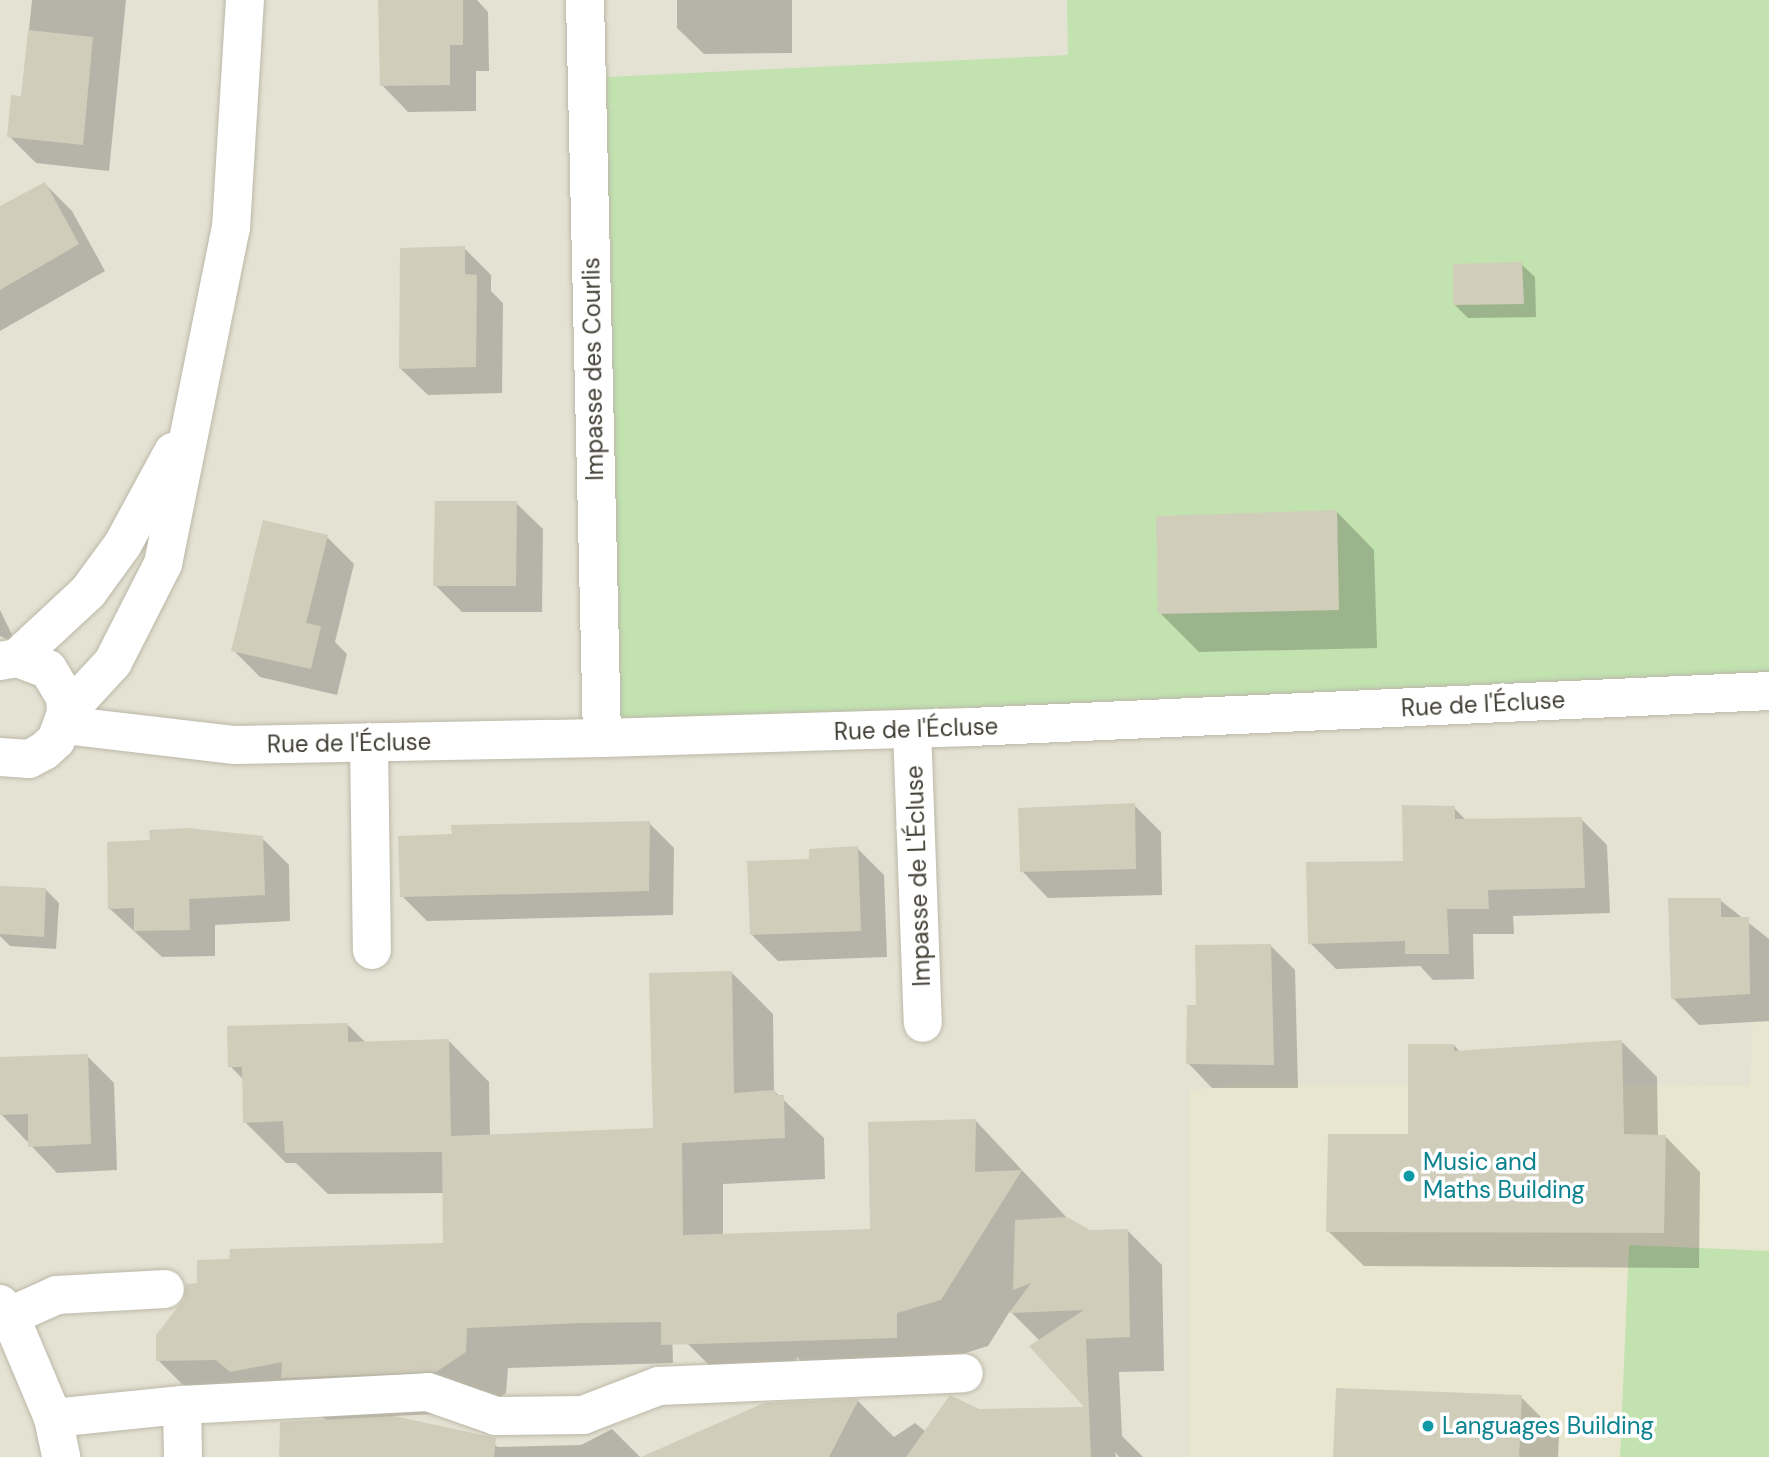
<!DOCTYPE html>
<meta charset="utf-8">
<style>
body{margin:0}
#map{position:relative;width:1769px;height:1457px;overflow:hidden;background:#f0efe4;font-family:"DM Sans",sans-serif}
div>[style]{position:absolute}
.residential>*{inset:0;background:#e4e2d3}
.education>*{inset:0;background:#e9e6cf}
.green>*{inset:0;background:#c2e2b0}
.shadow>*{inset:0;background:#0003}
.building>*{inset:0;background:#d1cdbb}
.roads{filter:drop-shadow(0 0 2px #bbb8a8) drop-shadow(0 0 2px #bbb8a8)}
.minor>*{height:38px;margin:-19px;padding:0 19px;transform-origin:19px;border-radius:19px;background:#fff}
.dots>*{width:19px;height:19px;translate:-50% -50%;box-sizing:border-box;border:4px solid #fff;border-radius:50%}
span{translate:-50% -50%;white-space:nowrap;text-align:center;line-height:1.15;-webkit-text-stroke:7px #fff;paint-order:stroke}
.street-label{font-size:24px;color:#423f35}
.culture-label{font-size:24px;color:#0d838f}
.left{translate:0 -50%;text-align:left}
</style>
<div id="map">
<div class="residential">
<div style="clip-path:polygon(0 0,1769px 0,1769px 1457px,0 1457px)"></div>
</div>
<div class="education">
<div style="clip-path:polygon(1753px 1022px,1769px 1022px,1769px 1457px,1189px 1457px,1190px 1090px,1236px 1085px,1750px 1086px)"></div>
</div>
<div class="green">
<div style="clip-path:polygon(1067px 0,1769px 0,1769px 690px,602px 738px,586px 78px,1068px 55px)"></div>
<div style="clip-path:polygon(1629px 1245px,1769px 1251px,1769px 1457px,1620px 1457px)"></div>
</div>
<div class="shadow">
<div style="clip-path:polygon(32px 0,126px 0,109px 171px,36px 163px,9px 136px,22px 98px)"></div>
<div style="clip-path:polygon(383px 0,477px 0,488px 12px,489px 71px,476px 71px,476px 111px,408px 112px,382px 85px)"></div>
<div style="clip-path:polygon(677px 0,792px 0,792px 53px,704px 54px,677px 28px)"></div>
<div style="clip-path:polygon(45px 184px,72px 211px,105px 271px,0 331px,0 216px)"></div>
<div style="clip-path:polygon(464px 248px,491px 275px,491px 291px,503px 303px,502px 393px,428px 395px,401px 369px)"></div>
<div style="clip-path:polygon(1521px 264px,1535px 277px,1536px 317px,1468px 318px,1455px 305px)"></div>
<div style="clip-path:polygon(516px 503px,543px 529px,542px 612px,462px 612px,435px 585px)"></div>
<div style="clip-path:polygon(1336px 511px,1374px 550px,1377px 648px,1199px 652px,1160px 613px)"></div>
<div style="clip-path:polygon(327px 537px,354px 564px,335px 642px,347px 654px,337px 695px,260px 677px,233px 650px)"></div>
<div style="clip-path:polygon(0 610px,16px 643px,0 636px)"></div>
<div style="clip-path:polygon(1134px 805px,1161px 832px,1162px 895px,1048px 898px,1022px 871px)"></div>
<div style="clip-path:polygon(1454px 808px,1467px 821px,1581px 819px,1607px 845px,1610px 913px,1513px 916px,1514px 934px,1473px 934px,1474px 979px,1433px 980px,1420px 966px,1336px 969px,1310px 943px,1405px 862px)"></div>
<div style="clip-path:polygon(649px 823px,674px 848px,673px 915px,427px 921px,402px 896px)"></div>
<div style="clip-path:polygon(262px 838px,289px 865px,290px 921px,215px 925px,215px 956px,162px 957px,109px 908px)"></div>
<div style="clip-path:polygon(857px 848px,884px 875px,887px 957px,778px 961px,752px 935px,811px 861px)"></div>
<div style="clip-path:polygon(0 888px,45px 889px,59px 903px,56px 949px,10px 946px,0 936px)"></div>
<div style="clip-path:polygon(1720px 900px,1769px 939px,1769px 1021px,1699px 1025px,1673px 998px)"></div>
<div style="clip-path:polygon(1271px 946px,1295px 970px,1298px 1088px,1212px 1088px,1188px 1063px,1198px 1007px)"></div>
<div style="clip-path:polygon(732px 973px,773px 1014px,774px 1091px,824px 1138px,825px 1179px,723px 1184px,723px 1236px,872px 1231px,975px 1120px,1068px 1219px,1089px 1232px,1128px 1231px,1162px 1265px,1164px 1371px,1119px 1372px,1122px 1436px,1143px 1457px,1119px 1457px,1115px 1452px,1116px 1457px,784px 1457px,782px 1404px,858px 1401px,894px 1437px,915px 1423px,926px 1432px,979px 1411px,1088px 1408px,1040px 1341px,1010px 1311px,988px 1346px,943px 1360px,827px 1388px,797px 1357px,791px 1383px,729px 1385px,687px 1343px,671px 1289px,673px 1363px,508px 1368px,506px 1393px,478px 1412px,391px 1416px,481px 1437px,498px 1447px,581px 1445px,612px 1429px,640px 1457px,280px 1457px,327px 1421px,311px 1405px,199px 1401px,158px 1360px,199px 1284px,444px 1244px,444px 1193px,328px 1194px,296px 1163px,286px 1163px,245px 1122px,244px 1080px,230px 1066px,347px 1024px,366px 1043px,448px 1040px,489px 1082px,490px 1136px,655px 1130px)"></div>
<div style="clip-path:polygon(1622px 1042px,1657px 1077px,1658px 1136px,1665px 1136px,1700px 1172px,1699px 1268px,1364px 1266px,1328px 1231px,1410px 1136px,1454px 1045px,1460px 1052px)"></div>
<div style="clip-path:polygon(87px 1056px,114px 1083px,117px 1170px,57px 1173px,1px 1114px,0 1059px)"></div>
<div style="clip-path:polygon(1521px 1397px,1559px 1435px,1558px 1457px,1335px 1457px)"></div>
</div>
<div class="building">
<div style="clip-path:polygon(378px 0,463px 0,463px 45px,450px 45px,450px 85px,380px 86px)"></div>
<div style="clip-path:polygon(28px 30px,93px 37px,83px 145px,7px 137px,11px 95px,21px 96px)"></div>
<div style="clip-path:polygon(45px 182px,79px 244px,0 290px,0 206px)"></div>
<div style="clip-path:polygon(465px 246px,465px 274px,477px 275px,476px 367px,399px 369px,400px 248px)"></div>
<div style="clip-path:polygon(1522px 262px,1524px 304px,1453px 305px,1453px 264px)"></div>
<div style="clip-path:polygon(435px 501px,517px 501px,516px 586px,433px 586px)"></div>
<div style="clip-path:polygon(1337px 510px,1339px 610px,1158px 614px,1156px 516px)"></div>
<div style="clip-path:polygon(263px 520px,328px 535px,306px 623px,321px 626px,311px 669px,231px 651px)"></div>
<div style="clip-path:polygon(1135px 803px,1136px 869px,1020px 872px,1018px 808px)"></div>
<div style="clip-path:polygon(1402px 805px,1455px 806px,1455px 819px,1582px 817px,1585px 888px,1488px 890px,1489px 909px,1447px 909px,1449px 954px,1405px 954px,1405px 941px,1308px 944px,1306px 862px,1403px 861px)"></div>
<div style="clip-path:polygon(650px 821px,649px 891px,400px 897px,398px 836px,452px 834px,451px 825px)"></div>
<div style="clip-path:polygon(187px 828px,263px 836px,265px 895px,189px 899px,190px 930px,134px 931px,134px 908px,108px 909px,107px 842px,150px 840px,149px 830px)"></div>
<div style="clip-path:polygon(858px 846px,861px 931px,750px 935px,747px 861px,809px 859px,809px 849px)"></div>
<div style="clip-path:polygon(0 886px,46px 888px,44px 937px,0 934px)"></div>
<div style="clip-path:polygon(1668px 898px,1721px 898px,1721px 917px,1749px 917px,1750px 994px,1671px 999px)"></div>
<div style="clip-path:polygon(1271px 944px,1274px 1065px,1186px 1064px,1187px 1005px,1196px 1005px,1195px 945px)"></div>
<div style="clip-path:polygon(732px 971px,734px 1093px,775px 1090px,776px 1095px,784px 1095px,785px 1138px,682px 1143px,683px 1235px,870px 1229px,868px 1122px,976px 1119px,975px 1172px,1022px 1170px,941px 1300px,897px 1313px,897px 1338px,661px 1345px,661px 1322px,582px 1323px,467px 1328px,466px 1352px,436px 1372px,281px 1378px,282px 1362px,230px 1372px,216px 1360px,156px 1361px,156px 1335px,184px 1299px,186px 1284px,197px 1283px,197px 1260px,229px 1259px,230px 1249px,443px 1243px,442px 1152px,285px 1153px,283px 1121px,243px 1123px,242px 1067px,228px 1067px,227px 1026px,348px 1023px,348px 1042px,449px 1039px,451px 1136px,653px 1128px,649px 973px)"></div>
<div style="clip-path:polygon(1622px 1040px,1624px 1134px,1666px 1135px,1664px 1233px,1326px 1232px,1328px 1134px,1408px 1134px,1408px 1044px,1454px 1044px,1454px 1051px)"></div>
<div style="clip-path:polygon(88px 1054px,91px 1144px,28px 1147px,28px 1114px,0 1115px,0 1057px)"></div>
<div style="clip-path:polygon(1067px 1217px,1090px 1230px,1128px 1229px,1130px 1337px,1086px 1339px,1091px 1457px,906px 1457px,950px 1395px,979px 1409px,1084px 1407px,1029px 1346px,1084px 1310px,1009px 1313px,1031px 1283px,1013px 1290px,1015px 1220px)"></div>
<div style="clip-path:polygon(1336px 1388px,1522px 1395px,1519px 1457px,1333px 1457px)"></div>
<div style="clip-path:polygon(859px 1399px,829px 1457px,641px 1457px,764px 1403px)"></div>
<div style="clip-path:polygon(394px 1416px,496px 1438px,494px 1457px,279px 1457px,280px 1422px)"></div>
</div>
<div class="roads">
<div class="minor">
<div style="left:585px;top:0;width:738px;rotate:88.68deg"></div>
<div style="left:17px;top:658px;width:97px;rotate:-42.9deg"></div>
<div style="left:88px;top:592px;width:59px;rotate:-53.9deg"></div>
<div style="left:123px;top:544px;width:105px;rotate:-61.5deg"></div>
<div style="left:0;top:661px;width:17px;rotate:-10deg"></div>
<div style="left:17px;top:658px;width:33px;rotate:20deg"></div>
<div style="left:48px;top:669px;width:33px;rotate:59deg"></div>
<div style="left:65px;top:697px;width:16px;rotate:86deg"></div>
<div style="left:66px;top:713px;width:29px;rotate:110deg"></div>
<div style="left:56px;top:740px;width:16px;rotate:137deg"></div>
<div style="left:44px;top:751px;width:17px;rotate:152deg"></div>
<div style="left:29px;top:759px;width:29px;rotate:-176deg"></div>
<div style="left:66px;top:713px;width:69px;rotate:-47.3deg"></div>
<div style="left:113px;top:662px;width:110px;rotate:-63deg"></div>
<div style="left:163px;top:564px;width:343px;rotate:-78.6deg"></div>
<div style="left:231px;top:228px;width:228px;rotate:-86.5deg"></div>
<div style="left:64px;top:725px;width:172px;rotate:6.7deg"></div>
<div style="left:235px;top:745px;width:367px;rotate:-1.1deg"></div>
<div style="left:602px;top:738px;width:369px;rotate:-1.7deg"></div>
<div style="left:971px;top:727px;width:799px;rotate:-2.58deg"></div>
<div style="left:912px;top:729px;width:294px;rotate:87.9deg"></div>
<div style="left:369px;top:743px;width:207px;rotate:89.2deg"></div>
<div style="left:0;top:1304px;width:16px;rotate:50deg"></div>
<div style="left:10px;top:1316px;width:111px;rotate:67.1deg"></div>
<div style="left:53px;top:1418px;width:40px;rotate:78deg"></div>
<div style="left:10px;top:1316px;width:51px;rotate:-24.1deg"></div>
<div style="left:57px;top:1295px;width:108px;rotate:-3.2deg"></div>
<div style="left:182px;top:1405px;width:246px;rotate:-3deg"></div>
<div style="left:428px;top:1392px;width:72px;rotate:19.4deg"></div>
<div style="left:496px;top:1416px;width:87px;rotate:-0.7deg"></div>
<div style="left:583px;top:1415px;width:81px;rotate:-20.9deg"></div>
<div style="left:659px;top:1386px;width:305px;rotate:-2.4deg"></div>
<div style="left:53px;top:1418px;width:130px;rotate:-5.8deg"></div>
<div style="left:182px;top:1405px;width:52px;rotate:88.9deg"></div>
</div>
</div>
<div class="dots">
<div style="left:1409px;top:1176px;background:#0f9aa8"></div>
<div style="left:1428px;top:1426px;background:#0f9aa8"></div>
</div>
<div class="street-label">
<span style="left:593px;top:369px;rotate:-91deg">Impasse des Courlis</span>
<span style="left:1483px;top:704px;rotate:-3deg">Rue de l'Écluse</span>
<span style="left:916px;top:729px;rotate:-2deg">Rue de l'Écluse</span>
<span style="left:349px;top:743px;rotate:-1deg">Rue de l'Écluse</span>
<span style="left:918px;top:876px;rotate:-92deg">Impasse de L'Écluse</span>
</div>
<div class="culture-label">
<span class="left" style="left:1423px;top:1176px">Music and<br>Maths Building</span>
<span class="left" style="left:1442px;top:1426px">Languages Building</span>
</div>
</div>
